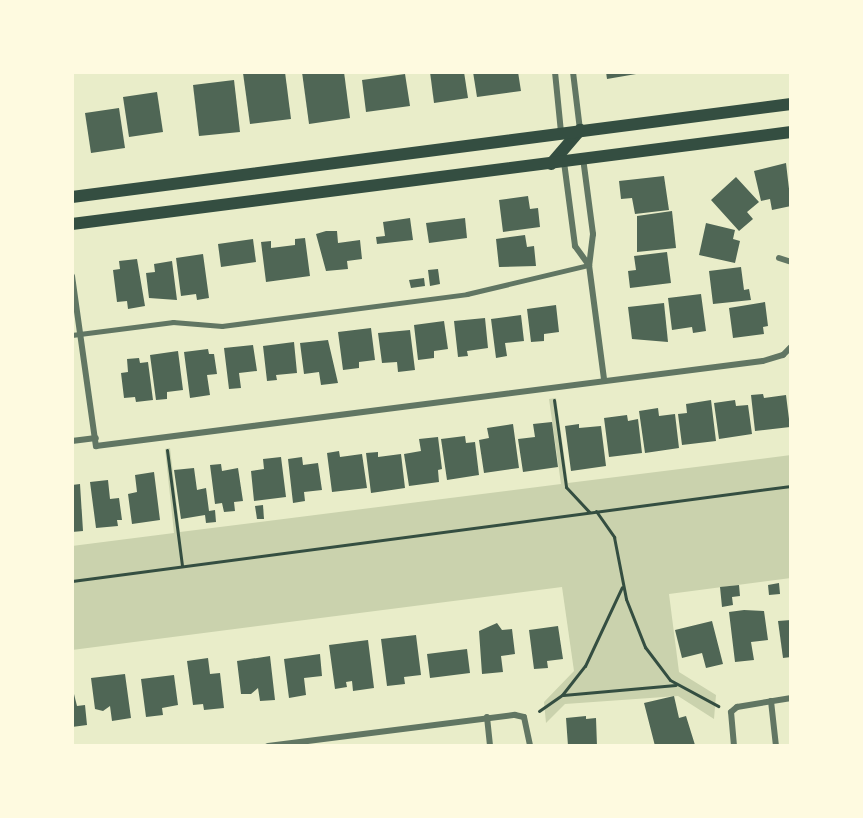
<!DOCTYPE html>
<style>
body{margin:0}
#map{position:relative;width:863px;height:818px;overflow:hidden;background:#e9edc9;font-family:"Roboto Condensed",sans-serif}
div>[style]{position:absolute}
.green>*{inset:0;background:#cad2ad}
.building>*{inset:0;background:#4f6655}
.path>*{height:3px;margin:-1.5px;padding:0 1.5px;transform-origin:1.5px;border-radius:1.5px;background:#344e41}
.service>*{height:4.5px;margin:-2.25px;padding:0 2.25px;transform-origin:2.25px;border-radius:2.25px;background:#617663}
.minor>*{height:6px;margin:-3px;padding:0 3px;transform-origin:3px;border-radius:3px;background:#617663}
.secondary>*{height:12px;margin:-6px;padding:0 6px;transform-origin:6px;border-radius:6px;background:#344e41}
span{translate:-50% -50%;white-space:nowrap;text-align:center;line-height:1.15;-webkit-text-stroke:6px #fefae0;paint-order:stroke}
.frame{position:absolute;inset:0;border:74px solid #fefae0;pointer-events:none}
</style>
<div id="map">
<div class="green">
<div style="clip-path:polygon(556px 398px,568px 483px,791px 455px,791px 578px,669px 594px,679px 672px,716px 695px,714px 719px,678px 696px,565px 704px,546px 723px,544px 702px,574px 671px,562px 587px,72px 650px,72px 546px,174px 533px,165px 449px,170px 448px,180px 532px,561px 484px,549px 399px)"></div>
</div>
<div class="building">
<div style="clip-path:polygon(285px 72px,291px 119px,250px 124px,243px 73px)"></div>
<div style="clip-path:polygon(302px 72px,344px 72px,350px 118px,309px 124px)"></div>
<div style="clip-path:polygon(430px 72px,464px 72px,468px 98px,434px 103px)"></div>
<div style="clip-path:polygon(473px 72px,518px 72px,521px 91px,477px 97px)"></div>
<div style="clip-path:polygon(606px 72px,642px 72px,642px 73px,607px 79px)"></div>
<div style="clip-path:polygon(405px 74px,410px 106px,366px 112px,362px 80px)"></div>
<div style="clip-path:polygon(234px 80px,240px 132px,199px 136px,193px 85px)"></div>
<div style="clip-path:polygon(157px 92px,163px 132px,129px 137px,123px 97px)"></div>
<div style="clip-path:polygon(119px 108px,125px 148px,91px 153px,85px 113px)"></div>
<div style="clip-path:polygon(786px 163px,791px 206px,772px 210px,770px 199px,761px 201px,754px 171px)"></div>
<div style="clip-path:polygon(664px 176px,669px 210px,635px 214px,632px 198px,621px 199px,619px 181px)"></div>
<div style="clip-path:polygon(736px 177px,759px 202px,747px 212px,753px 219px,739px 231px,711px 200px)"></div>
<div style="clip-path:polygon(528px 196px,530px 209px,538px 208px,540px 227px,503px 232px,499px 200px)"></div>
<div style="clip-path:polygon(672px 211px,676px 248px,637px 252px,637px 216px)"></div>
<div style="clip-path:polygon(410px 218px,413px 240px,377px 244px,376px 237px,385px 236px,383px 222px)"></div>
<div style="clip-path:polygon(465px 218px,467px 238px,429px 243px,426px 223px)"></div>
<div style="clip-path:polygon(706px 223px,735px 230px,733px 239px,740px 241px,735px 263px,699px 255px)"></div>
<div style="clip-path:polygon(326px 231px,337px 231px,338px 243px,360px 240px,362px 259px,347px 261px,348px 269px,326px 271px,316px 234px)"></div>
<div style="clip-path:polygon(525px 235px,527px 247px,534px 246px,536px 266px,499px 267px,496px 239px)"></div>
<div style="clip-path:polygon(305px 238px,310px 276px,266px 282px,261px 242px,271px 241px,271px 248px,295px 245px,295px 239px)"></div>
<div style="clip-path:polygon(253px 239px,256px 262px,221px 267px,218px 244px)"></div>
<div style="clip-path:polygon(667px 252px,671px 283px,630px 288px,628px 271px,636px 270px,634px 256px)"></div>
<div style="clip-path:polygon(203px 254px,209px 298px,197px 300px,196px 294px,181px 296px,176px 258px)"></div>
<div style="clip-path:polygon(137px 259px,145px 306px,128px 309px,127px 301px,117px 302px,113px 270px,120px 269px,119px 261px)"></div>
<div style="clip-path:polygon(172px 261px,177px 300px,149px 298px,146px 273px,155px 272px,154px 264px)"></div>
<div style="clip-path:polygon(741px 267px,744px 290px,749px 289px,751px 300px,713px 304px,709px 271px)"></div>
<div style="clip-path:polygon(438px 269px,440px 284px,430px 286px,428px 270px)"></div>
<div style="clip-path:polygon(424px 278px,425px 286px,411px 288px,409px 280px)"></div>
<div style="clip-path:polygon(701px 294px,706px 331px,693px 333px,692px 327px,672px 330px,668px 298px)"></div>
<div style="clip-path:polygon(765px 302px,768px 326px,763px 327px,764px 334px,733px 338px,729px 308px)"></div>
<div style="clip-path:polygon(664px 303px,668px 342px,632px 339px,628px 307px)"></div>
<div style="clip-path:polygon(556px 305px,559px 332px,544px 334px,544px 341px,531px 342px,527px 309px)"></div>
<div style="clip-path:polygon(521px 315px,524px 341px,505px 343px,507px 356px,496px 358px,491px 319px)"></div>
<div style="clip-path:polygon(485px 318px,488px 348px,467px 351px,468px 356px,458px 357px,454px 321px)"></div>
<div style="clip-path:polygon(444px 321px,448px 349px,434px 351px,434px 358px,418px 360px,414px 325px)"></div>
<div style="clip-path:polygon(371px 328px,375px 360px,359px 362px,359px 368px,343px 370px,338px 332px)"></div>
<div style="clip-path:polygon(410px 330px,415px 370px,398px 372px,397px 362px,382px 363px,378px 333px)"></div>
<div style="clip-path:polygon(328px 340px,338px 383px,321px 385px,319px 372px,304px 374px,300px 343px)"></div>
<div style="clip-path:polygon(294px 342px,297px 373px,276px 375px,277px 380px,267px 381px,263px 346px)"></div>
<div style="clip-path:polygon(253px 345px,257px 371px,239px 373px,241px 388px,229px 389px,224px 348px)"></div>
<div style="clip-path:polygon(208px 349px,209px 354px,214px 354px,217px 374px,207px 375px,210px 395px,190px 398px,184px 352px)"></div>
<div style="clip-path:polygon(178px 351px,183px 390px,167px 392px,167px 399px,156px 400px,150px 355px)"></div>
<div style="clip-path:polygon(139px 358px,140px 363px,148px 362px,153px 400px,136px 402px,135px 397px,124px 398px,121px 373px,128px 372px,127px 359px)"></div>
<div style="clip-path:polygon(763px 394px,764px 398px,786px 395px,790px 427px,755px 431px,751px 395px)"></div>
<div style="clip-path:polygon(711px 400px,716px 441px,682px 445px,678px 414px,687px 413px,686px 404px)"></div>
<div style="clip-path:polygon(735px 400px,736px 406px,748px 405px,752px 434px,719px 439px,714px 403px)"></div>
<div style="clip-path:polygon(658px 408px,659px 416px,675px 414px,679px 448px,645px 453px,639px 411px)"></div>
<div style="clip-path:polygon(627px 415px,628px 421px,638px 419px,642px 453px,609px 457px,604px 418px)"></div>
<div style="clip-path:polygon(552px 422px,558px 467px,523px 472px,518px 439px,535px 437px,533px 424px)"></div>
<div style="clip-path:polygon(513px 424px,519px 468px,484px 473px,479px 440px,489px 438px,487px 428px)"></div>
<div style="clip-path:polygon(579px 424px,579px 428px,601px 426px,606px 466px,571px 471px,565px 426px)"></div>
<div style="clip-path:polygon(465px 436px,466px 443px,475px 442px,479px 475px,447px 480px,441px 439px)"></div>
<div style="clip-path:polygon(438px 437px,442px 469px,438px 470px,439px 482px,409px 486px,404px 454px,421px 451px,419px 439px)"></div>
<div style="clip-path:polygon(339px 451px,340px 457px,362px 454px,367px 488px,332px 492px,327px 453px)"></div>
<div style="clip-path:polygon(378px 452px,378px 457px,401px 454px,405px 488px,371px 493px,366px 453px)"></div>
<div style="clip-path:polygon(281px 457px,286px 497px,254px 501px,251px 471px,264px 469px,263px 459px)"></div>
<div style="clip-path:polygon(302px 457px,303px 465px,318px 463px,322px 490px,304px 492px,305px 501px,293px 503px,288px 459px)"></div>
<div style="clip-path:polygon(221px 464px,222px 471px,238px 468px,243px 501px,234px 502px,235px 511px,224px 512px,222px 503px,215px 504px,210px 465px)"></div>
<div style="clip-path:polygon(194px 468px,197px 490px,206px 488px,209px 511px,215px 510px,216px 522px,206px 523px,205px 515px,181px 519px,174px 470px)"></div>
<div style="clip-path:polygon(154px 472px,160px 520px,132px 524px,128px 494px,137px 492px,135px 475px)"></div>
<div style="clip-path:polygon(108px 480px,110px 499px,119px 498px,122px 520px,117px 520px,118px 526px,96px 528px,90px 482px)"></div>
<div style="clip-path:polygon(80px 484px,83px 531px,72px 532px,72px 485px)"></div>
<div style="clip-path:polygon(263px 505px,264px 519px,257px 519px,255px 506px)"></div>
<div style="clip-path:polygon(779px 583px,780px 594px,769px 595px,768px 585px)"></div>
<div style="clip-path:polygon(739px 585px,740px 596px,732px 597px,733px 605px,722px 607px,720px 587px)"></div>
<div style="clip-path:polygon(744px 610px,764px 611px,768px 640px,751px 642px,754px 660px,735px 662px,729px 612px)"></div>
<div style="clip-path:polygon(791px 620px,791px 657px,783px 658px,778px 621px)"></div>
<div style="clip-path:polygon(712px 621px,723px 664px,706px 668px,702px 653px,682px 658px,675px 630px)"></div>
<div style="clip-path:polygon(497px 623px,502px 630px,512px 629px,515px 654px,501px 656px,503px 672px,482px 674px,479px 631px)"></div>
<div style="clip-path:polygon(558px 626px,563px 659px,547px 661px,548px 668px,534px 669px,529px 630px)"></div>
<div style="clip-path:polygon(416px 635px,421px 675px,404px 677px,405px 684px,387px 686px,381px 639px)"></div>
<div style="clip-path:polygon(368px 640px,374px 688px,353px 691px,352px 681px,346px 682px,347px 687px,335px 689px,329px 645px)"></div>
<div style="clip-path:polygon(467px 649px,470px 673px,430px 678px,427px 654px)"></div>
<div style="clip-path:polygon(320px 654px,322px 676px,304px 678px,306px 695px,289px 698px,284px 659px)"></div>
<div style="clip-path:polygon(270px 656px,275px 700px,260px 701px,258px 688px,251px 694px,241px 694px,237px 661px)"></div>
<div style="clip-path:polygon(208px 658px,210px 674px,220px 673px,224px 708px,204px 710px,203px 704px,193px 705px,187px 661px)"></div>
<div style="clip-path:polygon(125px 674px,131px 718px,112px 721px,110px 706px,103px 711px,95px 709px,91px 678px)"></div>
<div style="clip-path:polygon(174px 675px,178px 705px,162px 708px,163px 715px,146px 717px,141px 679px)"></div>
<div style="clip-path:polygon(72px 686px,77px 706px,85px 705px,87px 725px,72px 727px)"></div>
<div style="clip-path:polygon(674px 696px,679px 718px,686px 716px,695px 745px,655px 746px,644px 703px)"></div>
<div style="clip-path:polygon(586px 716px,586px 719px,596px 718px,597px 746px,568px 746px,566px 718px)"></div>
</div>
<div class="path">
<div style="left:554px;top:400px;width:88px;rotate:82.1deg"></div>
<div style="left:566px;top:487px;width:34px;rotate:47deg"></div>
<div style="left:167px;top:450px;width:117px;rotate:82.6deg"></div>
<div style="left:596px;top:511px;width:32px;rotate:55deg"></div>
<div style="left:614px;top:537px;width:63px;rotate:79deg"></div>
<div style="left:626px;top:599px;width:52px;rotate:68.4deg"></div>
<div style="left:645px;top:647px;width:41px;rotate:52.9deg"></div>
<div style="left:670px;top:680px;width:55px;rotate:28.4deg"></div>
<div style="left:72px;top:581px;width:725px;rotate:-7.53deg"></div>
<div style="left:563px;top:695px;width:113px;rotate:-5.1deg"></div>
<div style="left:539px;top:711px;width:28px;rotate:-35deg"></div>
<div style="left:562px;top:695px;width:37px;rotate:-52deg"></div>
<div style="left:585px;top:666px;width:87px;rotate:-64.9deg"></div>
</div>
<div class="service">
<div style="left:72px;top:335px;width:102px;rotate:-7.3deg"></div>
<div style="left:173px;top:322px;width:49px;rotate:4.7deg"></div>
<div style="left:222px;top:326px;width:247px;rotate:-7.4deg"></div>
<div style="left:467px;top:294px;width:125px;rotate:-13.4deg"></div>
</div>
<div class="minor">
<div style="left:555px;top:72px;width:60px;rotate:84.3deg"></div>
<div style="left:573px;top:72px;width:58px;rotate:83.1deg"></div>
<div style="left:583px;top:158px;width:77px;rotate:82.5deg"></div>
<div style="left:593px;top:234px;width:31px;rotate:97deg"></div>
<div style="left:589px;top:265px;width:115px;rotate:82.5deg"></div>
<div style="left:564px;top:162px;width:85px;rotate:82.5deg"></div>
<div style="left:575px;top:246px;width:24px;rotate:54deg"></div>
<div style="left:779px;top:258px;width:13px;rotate:18deg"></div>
<div style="left:72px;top:276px;width:172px;rotate:82deg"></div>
<div style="left:96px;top:446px;width:672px;rotate:-7.26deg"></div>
<div style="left:763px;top:361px;width:21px;rotate:-17deg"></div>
<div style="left:783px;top:355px;width:11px;rotate:-45deg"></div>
<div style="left:72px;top:441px;width:24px;rotate:-7deg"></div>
<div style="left:771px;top:701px;width:45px;rotate:83.7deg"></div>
<div style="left:487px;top:717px;width:29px;rotate:84deg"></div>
<div style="left:268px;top:746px;width:249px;rotate:-7.2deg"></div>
<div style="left:515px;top:715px;width:9px;rotate:13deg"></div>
<div style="left:524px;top:717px;width:30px;rotate:78deg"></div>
<div style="left:734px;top:746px;width:34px;rotate:-95deg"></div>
<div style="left:731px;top:712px;width:8px;rotate:-40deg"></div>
<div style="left:737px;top:707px;width:55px;rotate:-9.5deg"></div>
</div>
<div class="secondary">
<div style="left:551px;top:164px;width:45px;rotate:-49.5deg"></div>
<div style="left:72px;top:197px;width:725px;rotate:-7.37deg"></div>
<div style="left:72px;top:224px;width:725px;rotate:-7.29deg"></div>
</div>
<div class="frame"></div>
</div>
